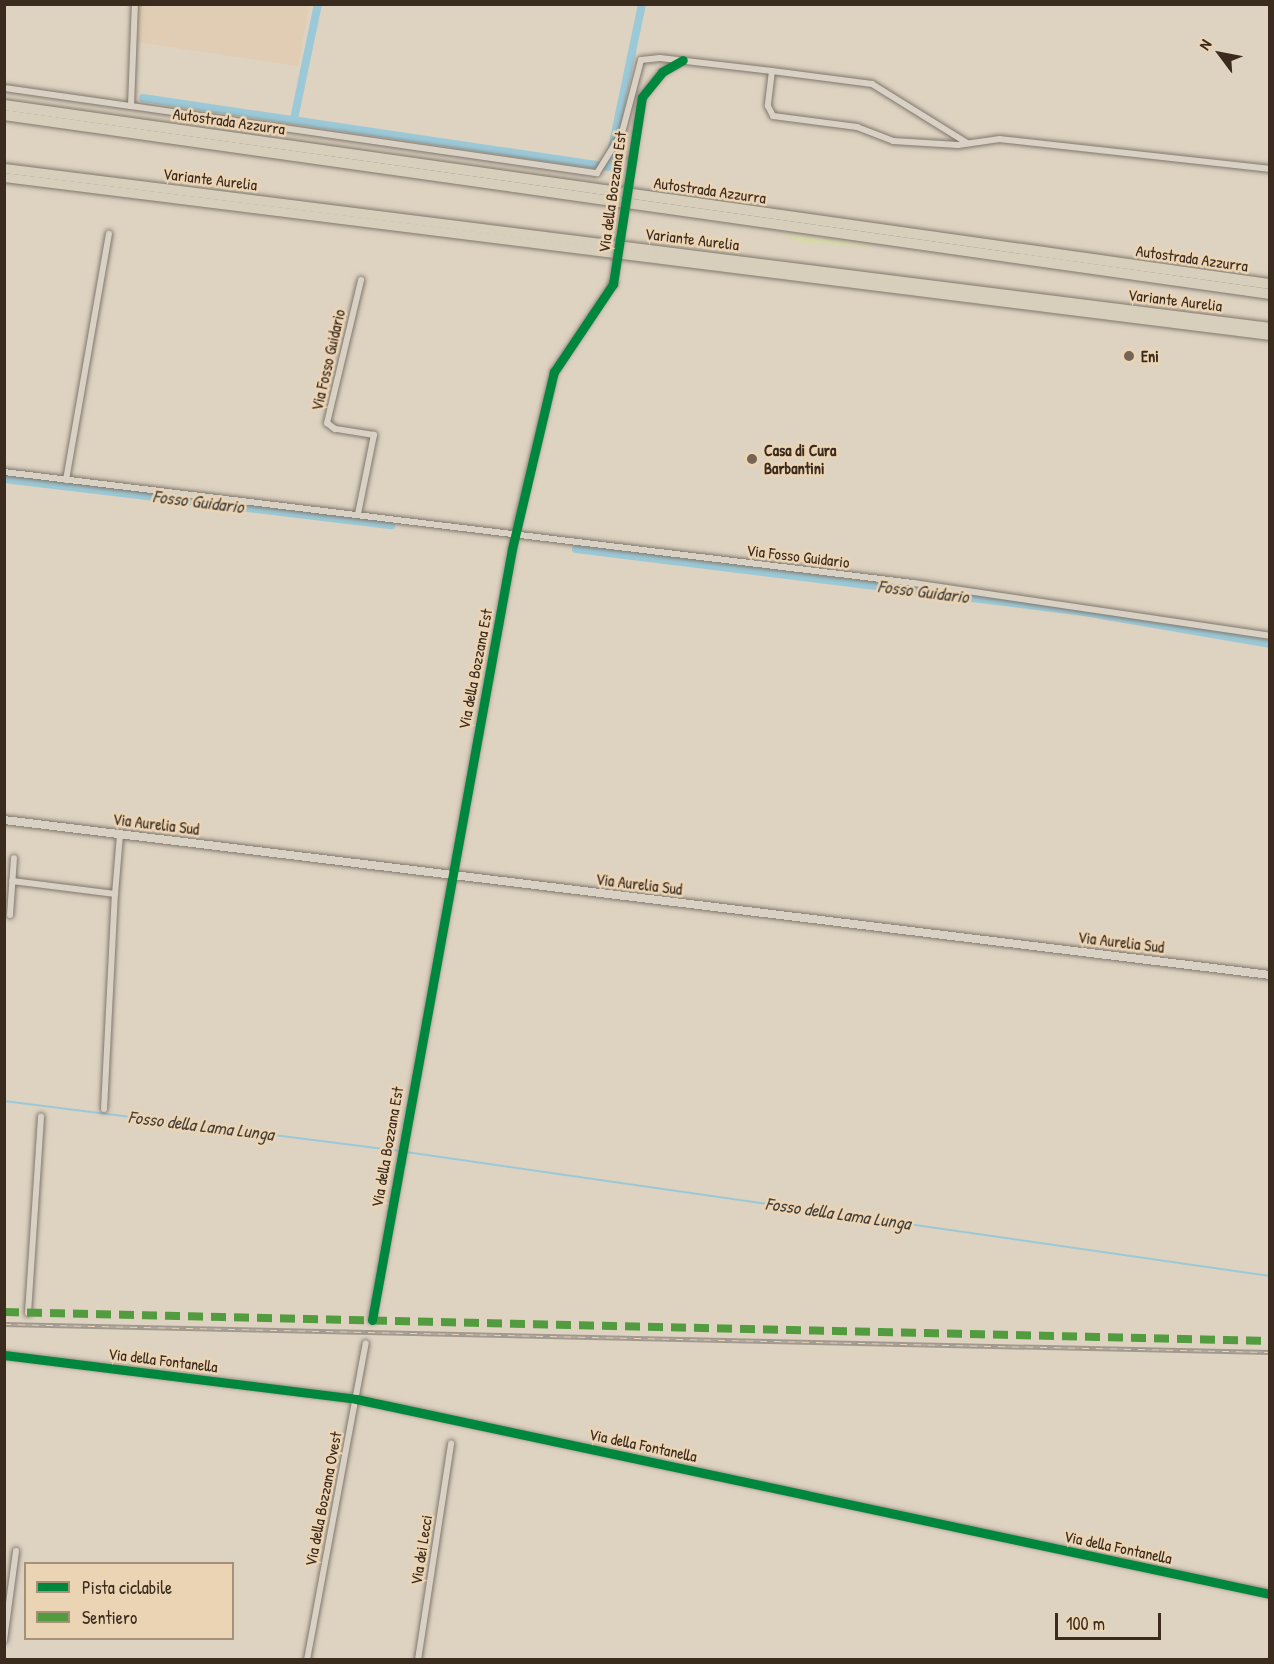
<!DOCTYPE html>
<style>
body{margin:0}
#map{position:relative;width:1274px;height:1664px;overflow:hidden;background:#ded2c1;font-family:"Patrick Hand",sans-serif}
div>[style]{position:absolute}
.built>*{inset:0;background:#e0cdb3}
.green>*{inset:0;background:#d7dbaa}
.stream>*{height:2px;margin:-1px;padding:0 1px;transform-origin:1px;border-radius:1px;background:#9cc9d7}
.canal>*{height:8px;margin:-4px;padding:0 4px;transform-origin:4px;border-radius:4px;background:#9cc9d7}
.roads{filter:drop-shadow(0 0 2px #7f776c) drop-shadow(0 0 2px #7f776c)}
.minor>*{height:6px;margin:-3px;padding:0 3px;transform-origin:3px;border-radius:3px;background:#dad1c5}
.secondary>*{height:8px;margin:-4px;padding:0 4px;transform-origin:4px;border-radius:4px;background:#dad1c5}
.trunk>*{height:9px;margin:-4.5px;padding:0 4.5px;transform-origin:4.5px;border-radius:4.5px;background:#d7cfbb}
.motorway>*{height:10px;margin:-5px;padding:0 5px;transform-origin:5px;border-radius:5px;background:#d7cfbb}
.rail>*{height:4.5px;margin-top:-2.25px;transform-origin:0;background:repeating-linear-gradient(90deg,#ebd4b4 0 7px,#a19990 0 14px);box-sizing:border-box;border-block:2px solid #a19990}
.bridges{filter:drop-shadow(0 0 2px #7f776c) drop-shadow(0 0 2px #7f776c)}
.minor-bridge>*{height:6px;margin:-3px;padding:0 3px;transform-origin:3px;border-radius:3px;background:#dad1c5}
.quiet>*{height:8px;margin-top:-4px;transform-origin:0;background:repeating-linear-gradient(90deg,#529c3f 0 15px,transparent 0 23px)}
.cycleway>*{height:9px;margin:-4.5px;padding:0 4.5px;transform-origin:4.5px;border-radius:4.5px;background:#00873e}
.dots>*{width:16px;height:16px;translate:-50% -50%;box-sizing:border-box;border:3px solid #ebd4b4;border-radius:50%}
span{translate:-50% -50%;white-space:nowrap;text-align:center;line-height:1.15;-webkit-text-stroke:5px #ebd4b4;paint-order:stroke}
.street-label{font-size:16px;color:#3b2a1e}
.poi-label{font-size:16px;color:#3b2a1e;font-weight:700}
.left{translate:0 -50%;text-align:left}
.water-label{font-size:18px;color:#45413b;font-style:italic}
.frame{position:absolute;inset:0;border:6px solid #3b2a1e;pointer-events:none}
.legend{position:absolute;left:24px;top:1562px;width:210px;height:78px;box-sizing:border-box;background:#ebd4b4;border:2px solid #a59078;margin:0;padding:8px 10px;list-style:none;font-size:18px;color:#3b2a1e}
.legend li{display:flex;align-items:center;gap:12px;height:30px}
.legend b{width:30px;border:2px solid #a59078}
.north{position:absolute;left:1190px;top:24px;width:60px;height:60px;-webkit-text-stroke:4px #ebd4b4;paint-order:stroke;rotate:302deg;font-size:16px;font-weight:700;line-height:24px;text-align:center;color:#3b2a1e}
.north::after{content:'';display:block;margin:auto;width:21px;height:27px;background:#3b2a1e;clip-path:polygon(50% 0,100% 100%,50% 72%,0 100%)}
.scale{position:absolute;left:1055px;top:1613px;width:106px;height:27px;box-sizing:border-box;border:3px solid #3b2a1e;border-top:0;padding-left:8px;font-size:18px;line-height:21px;white-space:nowrap;color:#3b2a1e;-webkit-text-stroke:4px #ebd4b4;paint-order:stroke}
</style>
<div id="map">
<div class="built">
<div style="clip-path:polygon(138px 5px,309px 5px,298px 66px,138px 42px)"></div>
</div>
<div class="green">
<div style="clip-path:polygon(783px 234px,866px 245px,869px 247px,797px 242px)"></div>
</div>
<div class="stream">
<div style="left:4px;top:1101px;width:397px;rotate:7.2deg"></div>
<div style="left:406px;top:1152px;width:873px;rotate:8.17deg"></div>
</div>
<div class="canal">
<div style="left:143px;top:98px;width:470px;rotate:8.4deg"></div>
<div style="left:608px;top:167px;width:167px;rotate:-78.2deg"></div>
<div style="left:294px;top:119px;width:117px;rotate:-78.2deg"></div>
<div style="left:4px;top:479px;width:390px;rotate:6.8deg"></div>
<div style="left:576px;top:549px;width:512px;rotate:7.07deg"></div>
<div style="left:1084px;top:612px;width:189px;rotate:9.8deg"></div>
</div>
<div class="roads">
<div class="minor">
<div style="left:772px;top:71px;width:101px;rotate:7.4deg"></div>
<div style="left:872px;top:84px;width:112px;rotate:31.8deg"></div>
<div style="left:4px;top:88px;width:128px;rotate:8.1deg"></div>
<div style="left:131px;top:106px;width:102px;rotate:-87.8deg"></div>
<div style="left:131px;top:106px;width:471px;rotate:8.2deg"></div>
<div style="left:597px;top:173px;width:47px;rotate:-58deg"></div>
<div style="left:622px;top:133px;width:75px;rotate:-75.4deg"></div>
<div style="left:641px;top:60px;width:19px;rotate:-6deg"></div>
<div style="left:660px;top:58px;width:113px;rotate:6.6deg"></div>
<div style="left:772px;top:71px;width:35px;rotate:97deg"></div>
<div style="left:768px;top:106px;width:11px;rotate:63deg"></div>
<div style="left:773px;top:116px;width:85px;rotate:7.5deg"></div>
<div style="left:857px;top:127px;width:39px;rotate:21deg"></div>
<div style="left:893px;top:141px;width:65px;rotate:3.5deg"></div>
<div style="left:958px;top:145px;width:42px;rotate:-8.1deg"></div>
<div style="left:1000px;top:139px;width:272px;rotate:6.3deg"></div>
<div style="left:632px;top:158px;width:62px;rotate:-80.7deg"></div>
<div style="left:642px;top:97px;width:32px;rotate:-51deg"></div>
<div style="left:662px;top:72px;width:23px;rotate:-29deg"></div>
<div style="left:4px;top:472px;width:916px;rotate:6.96deg"></div>
<div style="left:913px;top:583px;width:361px;rotate:8.4deg"></div>
<div style="left:66px;top:480px;width:250px;rotate:-80.1deg"></div>
<div style="left:358px;top:514px;width:81px;rotate:-78.6deg"></div>
<div style="left:374px;top:435px;width:39px;rotate:-171deg"></div>
<div style="left:335px;top:429px;width:10px;rotate:-143deg"></div>
<div style="left:327px;top:423px;width:147px;rotate:-76.6deg"></div>
<div style="left:12px;top:881px;width:104px;rotate:7.2deg"></div>
<div style="left:115px;top:894px;width:59px;rotate:-85.2deg"></div>
<div style="left:10px;top:915px;width:57px;rotate:-86deg"></div>
<div style="left:104px;top:1109px;width:215px;rotate:-87.1deg"></div>
<div style="left:28px;top:1313px;width:197px;rotate:-86.2deg"></div>
<div style="left:372px;top:1320px;width:799px;rotate:-79.69deg"></div>
<div style="left:515px;top:534px;width:167px;rotate:-76.5deg"></div>
<div style="left:554px;top:372px;width:106px;rotate:-56.2deg"></div>
<div style="left:4px;top:1355px;width:355px;rotate:7.1deg"></div>
<div style="left:356px;top:1399px;width:935px;rotate:12.04deg"></div>
<div style="left:4px;top:1640px;width:90px;rotate:-82.3deg"></div>
<div style="left:307px;top:1660px;width:322px;rotate:-79.5deg"></div>
<div style="left:418px;top:1660px;width:219px;rotate:-81.3deg"></div>
</div>
<div class="secondary">
<div style="left:4px;top:820px;width:1275px;rotate:6.98deg"></div>
</div>
<div class="trunk">
<div style="left:4px;top:168px;width:1276px;rotate:7.16deg"></div>
<div style="left:4px;top:177px;width:1276px;rotate:7.11deg"></div>
</div>
<div class="motorway">
<div style="left:4px;top:105px;width:1279px;rotate:8.05deg"></div>
<div style="left:4px;top:115px;width:1279px;rotate:8.05deg"></div>
</div>
</div>
<div class="rail">
<div style="left:4px;top:1324px;width:1266px;rotate:1.27deg"></div>
</div>
<div class="bridges">
<div class="minor-bridge">
<div style="left:613px;top:284px;width:127px;rotate:-81.4deg"></div>
</div>
</div>
<div class="quiet">
<div style="left:4px;top:1312px;width:1266px;rotate:1.31deg"></div>
</div>
<div class="cycleway">
<div style="left:372px;top:1320px;width:784px;rotate:-79.71deg"></div>
<div style="left:512px;top:549px;width:182px;rotate:-76.7deg"></div>
<div style="left:554px;top:372px;width:106px;rotate:-56.2deg"></div>
<div style="left:613px;top:284px;width:189px;rotate:-81.2deg"></div>
<div style="left:642px;top:97px;width:32px;rotate:-51deg"></div>
<div style="left:662px;top:72px;width:24px;rotate:-30deg"></div>
<div style="left:4px;top:1355px;width:355px;rotate:7.1deg"></div>
<div style="left:356px;top:1399px;width:935px;rotate:12.04deg"></div>
</div>
<div class="dots">
<div style="left:1129px;top:356px;background:#746557"></div>
<div style="left:752px;top:459px;background:#746557"></div>
</div>
<div class="street-label">
<span style="left:229px;top:121px;rotate:8deg">Autostrada Azzurra</span>
<span style="left:210px;top:179px;rotate:7deg">Variante Aurelia</span>
<span style="left:710px;top:190px;rotate:8deg">Autostrada Azzurra</span>
<span style="left:612px;top:192px;rotate:-82deg">Via della Bozzana Est</span>
<span style="left:692px;top:239px;rotate:7deg">Variante Aurelia</span>
<span style="left:1192px;top:258px;rotate:8deg">Autostrada Azzurra</span>
<span style="left:1175px;top:300px;rotate:7deg">Variante Aurelia</span>
<span style="left:328px;top:360px;rotate:-77deg">Via Fosso Guidario</span>
<span style="left:798px;top:556px;rotate:7deg">Via Fosso Guidario</span>
<span style="left:475px;top:669px;rotate:-79deg">Via della Bozzana Est</span>
<span style="left:156px;top:824px;rotate:7deg">Via Aurelia Sud</span>
<span style="left:639px;top:884px;rotate:7deg">Via Aurelia Sud</span>
<span style="left:1121px;top:942px;rotate:7deg">Via Aurelia Sud</span>
<span style="left:387px;top:1147px;rotate:-80deg">Via della Bozzana Est</span>
<span style="left:163px;top:1360px;rotate:7deg">Via della Fontanella</span>
<span style="left:643px;top:1445px;rotate:12deg">Via della Fontanella</span>
<span style="left:323px;top:1499px;rotate:-79deg">Via della Bozzana Ovest</span>
<span style="left:1118px;top:1547px;rotate:12deg">Via della Fontanella</span>
<span style="left:421px;top:1550px;rotate:-81deg">Via dei Lecci</span>
</div>
<div class="poi-label">
<span class="left" style="left:1141px;top:356px">Eni</span>
<span class="left" style="left:764px;top:459px">Casa di Cura<br>Barbantini</span>
</div>
<div class="water-label">
<span style="left:198px;top:502px;rotate:7deg">Fosso Guidario</span>
<span style="left:923px;top:592px;rotate:7deg">Fosso Guidario</span>
<span style="left:201px;top:1126px;rotate:7deg">Fosso della Lama Lunga</span>
<span style="left:838px;top:1214px;rotate:8deg">Fosso della Lama Lunga</span>
</div>
<div class="frame"></div>
<ul class="legend">
<li><b style="height:8px;background:#00873e"></b>Pista ciclabile</li>
<li><b style="height:8px;background:#529c3f"></b>Sentiero</li>
</ul>
<div class="north">N</div>
<div class="scale">100 m</div>
</div>
